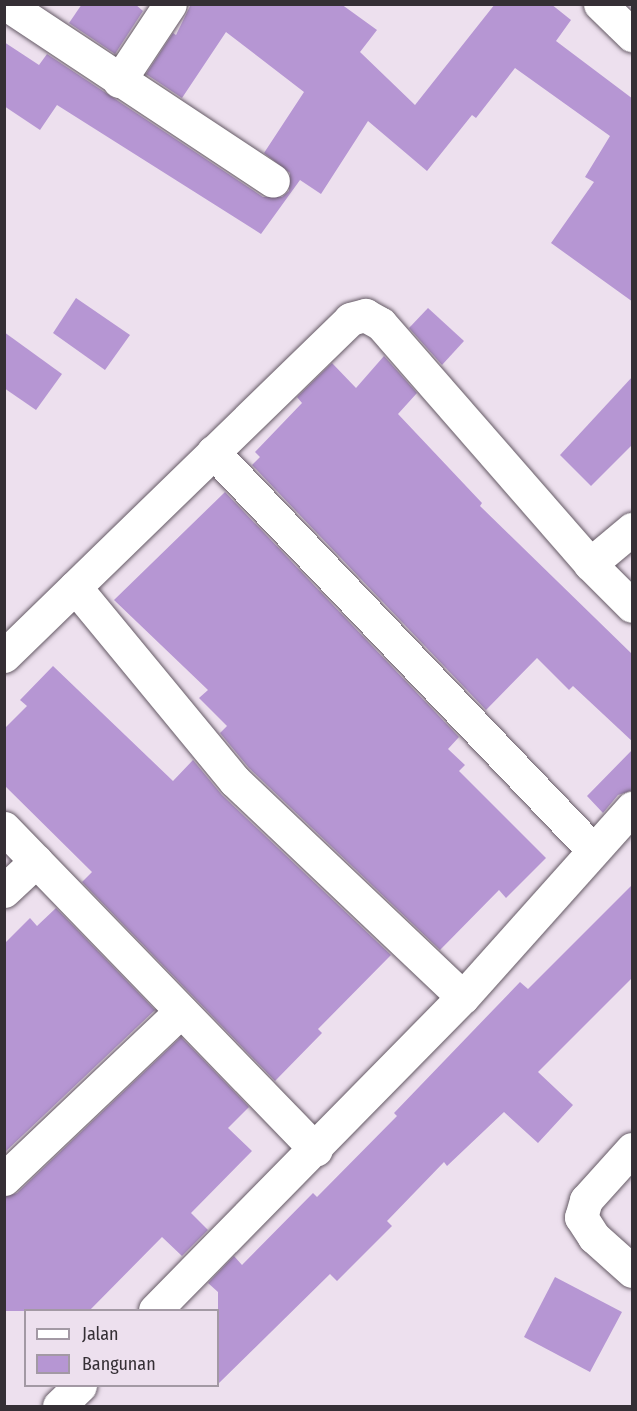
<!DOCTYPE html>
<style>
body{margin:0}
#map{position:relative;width:637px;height:1411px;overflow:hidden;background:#ede0ee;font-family:"Fira Sans Condensed",sans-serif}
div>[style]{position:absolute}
.building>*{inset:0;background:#b696d3}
.roads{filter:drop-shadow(0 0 2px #655a65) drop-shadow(0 0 2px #655a65)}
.minor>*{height:33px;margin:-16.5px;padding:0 16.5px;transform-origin:16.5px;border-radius:16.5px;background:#fff}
span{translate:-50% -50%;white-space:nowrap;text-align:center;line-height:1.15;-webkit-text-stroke:6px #ede0ee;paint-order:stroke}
.frame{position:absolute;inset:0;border:6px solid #352f35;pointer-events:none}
.legend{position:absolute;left:24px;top:1309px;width:195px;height:78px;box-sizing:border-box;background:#ede0ee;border:2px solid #a399a4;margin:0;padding:8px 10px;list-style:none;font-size:18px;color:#352f35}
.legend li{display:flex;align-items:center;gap:12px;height:30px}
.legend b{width:30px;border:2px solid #a399a4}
</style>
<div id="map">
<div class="building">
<div style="clip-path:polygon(82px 4px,135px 4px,143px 11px,115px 54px,69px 23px)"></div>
<div style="clip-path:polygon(191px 4px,341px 4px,377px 30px,360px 52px,415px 105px,495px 4px,551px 4px,571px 20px,556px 41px,633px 99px,633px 302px,551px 243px,594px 182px,585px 177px,610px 136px,515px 68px,476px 118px,472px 115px,427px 171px,368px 121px,321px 194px,300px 180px,261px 234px,57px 105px,40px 130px,4px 106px,4px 42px,39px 65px,47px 54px,263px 197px,282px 197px,289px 191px,290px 173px,264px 153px,304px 92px,226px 32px,182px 98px,146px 74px,173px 33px,176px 35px)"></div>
<div style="clip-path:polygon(76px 298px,130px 335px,105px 370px,53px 333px)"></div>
<div style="clip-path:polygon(428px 308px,464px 341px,442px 365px,409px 328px)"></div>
<div style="clip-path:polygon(4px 332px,62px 374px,36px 410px,4px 388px)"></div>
<div style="clip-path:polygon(384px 356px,417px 393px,398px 414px,482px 503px,480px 506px,633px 655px,633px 742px,573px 686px,569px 690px,537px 658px,486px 710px,252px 465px,260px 457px,255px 452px,302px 403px,297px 397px,332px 363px,356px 388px)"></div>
<div style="clip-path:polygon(633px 376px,633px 444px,591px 486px,560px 455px)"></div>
<div style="clip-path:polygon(225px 492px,459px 737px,448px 749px,465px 765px,459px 771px,546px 858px,506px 898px,499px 890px,440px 950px,249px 768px,220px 733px,227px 726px,199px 698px,208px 690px,114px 600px)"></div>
<div style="clip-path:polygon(53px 666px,173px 781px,193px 760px,222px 795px,391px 955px,318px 1029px,322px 1033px,275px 1081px,82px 882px,92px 872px,4px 785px,4px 729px,27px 706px,20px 700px)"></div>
<div style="clip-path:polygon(633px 749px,633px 790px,618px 795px,603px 813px,587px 796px)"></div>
<div style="clip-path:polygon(633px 884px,633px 977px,538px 1072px,573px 1105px,538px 1143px,504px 1112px,447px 1166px,444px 1162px,387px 1221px,392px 1226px,337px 1281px,330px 1274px,218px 1384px,218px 1292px,208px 1283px,234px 1256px,242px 1265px,313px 1193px,317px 1197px,397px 1116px,394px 1113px,520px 982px,528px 989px)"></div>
<div style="clip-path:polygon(56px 908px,155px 1010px,4px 1153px,4px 944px,30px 918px,37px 926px)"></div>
<div style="clip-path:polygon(181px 1037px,249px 1107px,228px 1128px,252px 1151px,191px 1213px,208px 1230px,182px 1256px,162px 1237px,89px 1311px,4px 1311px,4px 1197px,17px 1193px)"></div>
<div style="clip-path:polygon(555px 1277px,622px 1312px,590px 1372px,524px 1337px)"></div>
</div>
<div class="roads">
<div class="minor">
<div style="left:6px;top:4px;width:320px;rotate:33.5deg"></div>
<div style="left:600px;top:4px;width:45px;rotate:44.1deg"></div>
<div style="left:119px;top:81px;width:92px;rotate:-56.5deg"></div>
<div style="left:213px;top:452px;width:549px;rotate:46.33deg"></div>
<div style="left:590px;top:564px;width:55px;rotate:-39.8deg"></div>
<div style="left:75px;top:587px;width:251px;rotate:50.5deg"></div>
<div style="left:235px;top:781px;width:314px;rotate:43.5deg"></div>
<div style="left:4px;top:656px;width:483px;rotate:-44.2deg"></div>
<div style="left:350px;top:319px;width:16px;rotate:-15deg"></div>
<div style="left:365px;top:315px;width:18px;rotate:29deg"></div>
<div style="left:381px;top:324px;width:318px;rotate:48.9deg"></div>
<div style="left:590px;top:564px;width:59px;rotate:45deg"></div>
<div style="left:4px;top:828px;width:448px;rotate:45.9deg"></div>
<div style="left:4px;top:891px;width:44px;rotate:-43.2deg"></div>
<div style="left:632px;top:1149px;width:69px;rotate:132deg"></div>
<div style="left:586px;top:1200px;width:18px;rotate:106deg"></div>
<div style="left:581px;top:1217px;width:24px;rotate:57deg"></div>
<div style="left:594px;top:1237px;width:51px;rotate:41.8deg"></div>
<div style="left:4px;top:1179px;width:244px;rotate:-43.5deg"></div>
<div style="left:155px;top:1310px;width:439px;rotate:-45.5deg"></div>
<div style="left:463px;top:997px;width:254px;rotate:-48.2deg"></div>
<div style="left:59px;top:1406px;width:29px;rotate:-44deg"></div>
</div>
</div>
<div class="frame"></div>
<ul class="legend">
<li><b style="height:8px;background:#fff"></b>Jalan</li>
<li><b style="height:16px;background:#b696d3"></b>Bangunan</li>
</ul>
</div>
